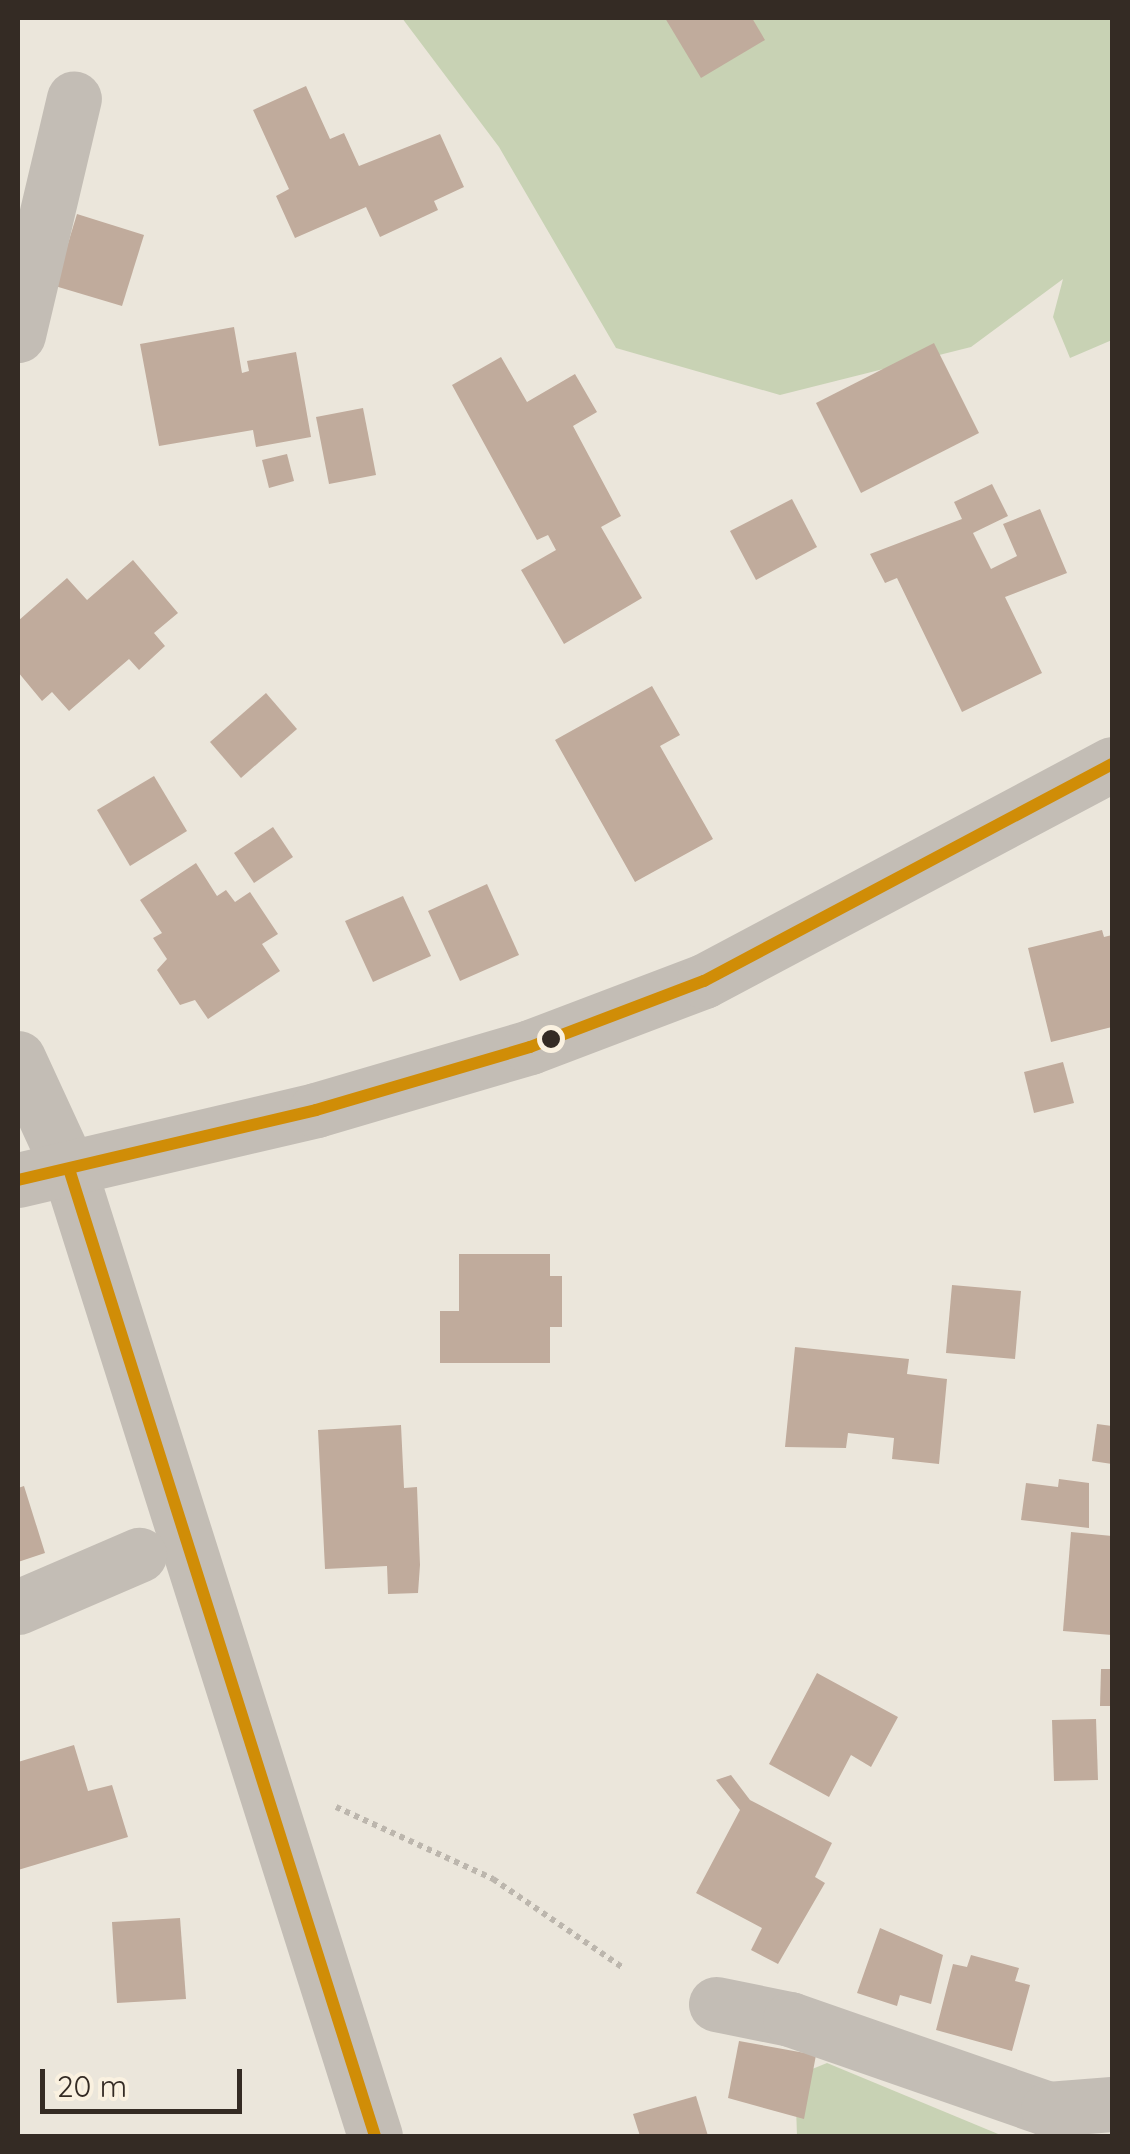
<!DOCTYPE html>
<style>
body{margin:0}
#map{position:relative;width:1130px;height:2154px;overflow:hidden;background:#ebe6db;font-family:Quicksand,sans-serif}
div>[style]{position:absolute}
.green>*{inset:0;background:#c8d2b4}
.building>*{inset:0;background:#c0ab9c}
.path>*{height:6px;margin-top:-3px;transform-origin:0;background:repeating-linear-gradient(90deg,#bcb6ad 0 5px,transparent 0 10px)}
.minor>*{height:55px;margin:-27.5px;padding:0 27.5px;transform-origin:27.5px;border-radius:27.5px;background:#c3bdb5}
.bus-1>*{height:12px;margin:-6px;padding:0 6px;transform-origin:6px;border-radius:6px;background:#d08d07}
.dots>*{width:28px;height:28px;translate:-50% -50%;box-sizing:border-box;border:5px solid #faf1e0;border-radius:50%}
span{translate:-50% -50%;white-space:nowrap;text-align:center;line-height:1.15;-webkit-text-stroke:10px #faf1e0;paint-order:stroke}
.frame{position:absolute;inset:0;border:20px solid #342b24;pointer-events:none}
.scale{position:absolute;left:40px;top:2069px;width:202px;height:45px;box-sizing:border-box;border:5px solid #342b24;border-top:0;padding-left:12px;font-size:30px;line-height:35px;white-space:nowrap;color:#342b24;-webkit-text-stroke:8px #faf1e0;paint-order:stroke}
</style>
<div id="map">
<div class="green">
<div style="clip-path:polygon(402px 18px,1110px 18px,1112px 340px,1070px 358px,1053px 317px,1063px 279px,971px 347px,780px 395px,616px 348px,499px 147px)"></div>
<div style="clip-path:polygon(827px 2063px,1003px 2136px,797px 2136px,795px 2076px)"></div>
</div>
<div class="building">
<div style="clip-path:polygon(665px 18px,752px 18px,765px 40px,701px 78px)"></div>
<div style="clip-path:polygon(306px 86px,330px 139px,344px 133px,359px 166px,440px 134px,464px 187px,434px 201px,438px 210px,380px 237px,366px 207px,295px 238px,276px 196px,289px 189px,253px 110px)"></div>
<div style="clip-path:polygon(77px 214px,144px 235px,122px 306px,55px 286px)"></div>
<div style="clip-path:polygon(234px 327px,242px 373px,249px 371px,247px 361px,296px 352px,311px 437px,256px 447px,253px 430px,159px 446px,140px 344px)"></div>
<div style="clip-path:polygon(934px 343px,979px 433px,861px 493px,816px 403px)"></div>
<div style="clip-path:polygon(501px 357px,527px 402px,575px 374px,597px 412px,573px 426px,621px 516px,601px 527px,642px 598px,564px 644px,521px 570px,556px 550px,548px 535px,537px 540px,452px 385px)"></div>
<div style="clip-path:polygon(363px 408px,376px 475px,329px 484px,316px 417px)"></div>
<div style="clip-path:polygon(287px 454px,294px 481px,269px 488px,262px 460px)"></div>
<div style="clip-path:polygon(992px 484px,1008px 516px,973px 533px,991px 569px,1017px 556px,1003px 524px,1040px 509px,1067px 573px,1005px 597px,1042px 673px,962px 712px,897px 578px,885px 583px,870px 554px,962px 519px,954px 502px)"></div>
<div style="clip-path:polygon(792px 499px,817px 547px,756px 580px,730px 531px)"></div>
<div style="clip-path:polygon(133px 560px,178px 613px,154px 633px,165px 646px,139px 670px,129px 659px,69px 711px,52px 692px,42px 701px,18px 672px,18px 621px,67px 578px,87px 600px)"></div>
<div style="clip-path:polygon(652px 686px,680px 735px,660px 746px,713px 839px,635px 882px,555px 740px)"></div>
<div style="clip-path:polygon(266px 693px,297px 729px,241px 778px,210px 742px)"></div>
<div style="clip-path:polygon(154px 776px,187px 831px,130px 866px,97px 810px)"></div>
<div style="clip-path:polygon(273px 827px,293px 857px,254px 883px,234px 853px)"></div>
<div style="clip-path:polygon(196px 863px,217px 896px,226px 890px,235px 902px,250px 892px,278px 934px,262px 944px,280px 971px,208px 1019px,195px 1000px,180px 1005px,157px 970px,167px 959px,153px 938px,162px 933px,140px 900px)"></div>
<div style="clip-path:polygon(487px 884px,519px 955px,460px 981px,428px 911px)"></div>
<div style="clip-path:polygon(403px 896px,431px 956px,373px 982px,345px 921px)"></div>
<div style="clip-path:polygon(1102px 930px,1104px 937px,1112px 935px,1112px 1027px,1051px 1042px,1028px 948px)"></div>
<div style="clip-path:polygon(1063px 1062px,1074px 1103px,1034px 1113px,1024px 1072px)"></div>
<div style="clip-path:polygon(459px 1254px,550px 1254px,550px 1276px,562px 1276px,562px 1327px,550px 1327px,550px 1363px,440px 1363px,440px 1311px,459px 1311px)"></div>
<div style="clip-path:polygon(952px 1285px,1021px 1291px,1015px 1359px,946px 1353px)"></div>
<div style="clip-path:polygon(795px 1347px,909px 1359px,907px 1374px,947px 1379px,939px 1464px,892px 1459px,894px 1438px,848px 1433px,846px 1448px,785px 1447px)"></div>
<div style="clip-path:polygon(1097px 1424px,1112px 1426px,1112px 1464px,1092px 1461px)"></div>
<div style="clip-path:polygon(401px 1425px,404px 1488px,417px 1487px,420px 1565px,418px 1593px,388px 1594px,387px 1566px,325px 1569px,318px 1430px)"></div>
<div style="clip-path:polygon(1059px 1479px,1089px 1483px,1089px 1528px,1021px 1520px,1026px 1483px,1058px 1487px)"></div>
<div style="clip-path:polygon(24px 1486px,45px 1553px,18px 1562px,18px 1488px)"></div>
<div style="clip-path:polygon(1071px 1532px,1112px 1536px,1112px 1635px,1063px 1631px)"></div>
<div style="clip-path:polygon(1101px 1669px,1112px 1669px,1112px 1706px,1100px 1706px)"></div>
<div style="clip-path:polygon(817px 1673px,898px 1717px,871px 1767px,851px 1755px,829px 1797px,769px 1764px)"></div>
<div style="clip-path:polygon(1096px 1719px,1098px 1780px,1054px 1781px,1052px 1720px)"></div>
<div style="clip-path:polygon(74px 1745px,88px 1791px,112px 1785px,128px 1837px,18px 1870px,18px 1762px)"></div>
<div style="clip-path:polygon(731px 1775px,750px 1800px,832px 1843px,815px 1877px,825px 1883px,778px 1964px,751px 1950px,762px 1928px,696px 1893px,740px 1810px,716px 1780px)"></div>
<div style="clip-path:polygon(180px 1918px,186px 1999px,117px 2003px,112px 1922px)"></div>
<div style="clip-path:polygon(880px 1928px,943px 1955px,931px 2004px,900px 1995px,897px 2006px,857px 1993px)"></div>
<div style="clip-path:polygon(971px 1955px,1019px 1968px,1015px 1981px,1030px 1985px,1012px 2051px,936px 2030px,953px 1964px,967px 1967px)"></div>
<div style="clip-path:polygon(739px 2041px,816px 2055px,804px 2119px,728px 2098px)"></div>
<div style="clip-path:polygon(696px 2096px,708px 2136px,640px 2136px,633px 2114px)"></div>
</div>
<div class="path">
<div style="left:336px;top:1807px;width:173px;rotate:24.6deg"></div>
<div style="left:493px;top:1879px;width:156px;rotate:34.3deg"></div>
</div>
<div class="minor">
<div style="left:18px;top:335px;width:243px;rotate:-76.7deg"></div>
<div style="left:18px;top:1058px;width:122px;rotate:65.3deg"></div>
<div style="left:69px;top:1169px;width:1014px;rotate:72.44deg"></div>
<div style="left:18px;top:1180px;width:306px;rotate:-13.2deg"></div>
<div style="left:316px;top:1110px;width:223px;rotate:-16.4deg"></div>
<div style="left:530px;top:1047px;width:186px;rotate:-20.8deg"></div>
<div style="left:704px;top:981px;width:462px;rotate:-28deg"></div>
<div style="left:18px;top:1607px;width:132px;rotate:-23.3deg"></div>
<div style="left:716px;top:2004px;width:76px;rotate:11.5deg"></div>
<div style="left:790px;top:2019px;width:273px;rotate:19.2deg"></div>
<div style="left:1048px;top:2109px;width:64px;rotate:-4.5deg"></div>
</div>
<div class="bus-1">
<div style="left:69px;top:1169px;width:1014px;rotate:72.44deg"></div>
<div style="left:18px;top:1180px;width:306px;rotate:-13.2deg"></div>
<div style="left:316px;top:1110px;width:223px;rotate:-16.4deg"></div>
<div style="left:530px;top:1047px;width:186px;rotate:-20.8deg"></div>
<div style="left:704px;top:981px;width:462px;rotate:-28deg"></div>
</div>
<div class="dots">
<div style="left:551px;top:1039px;background:#342b24"></div>
</div>
<div class="frame"></div>
<div class="scale">20 m</div>
</div>
